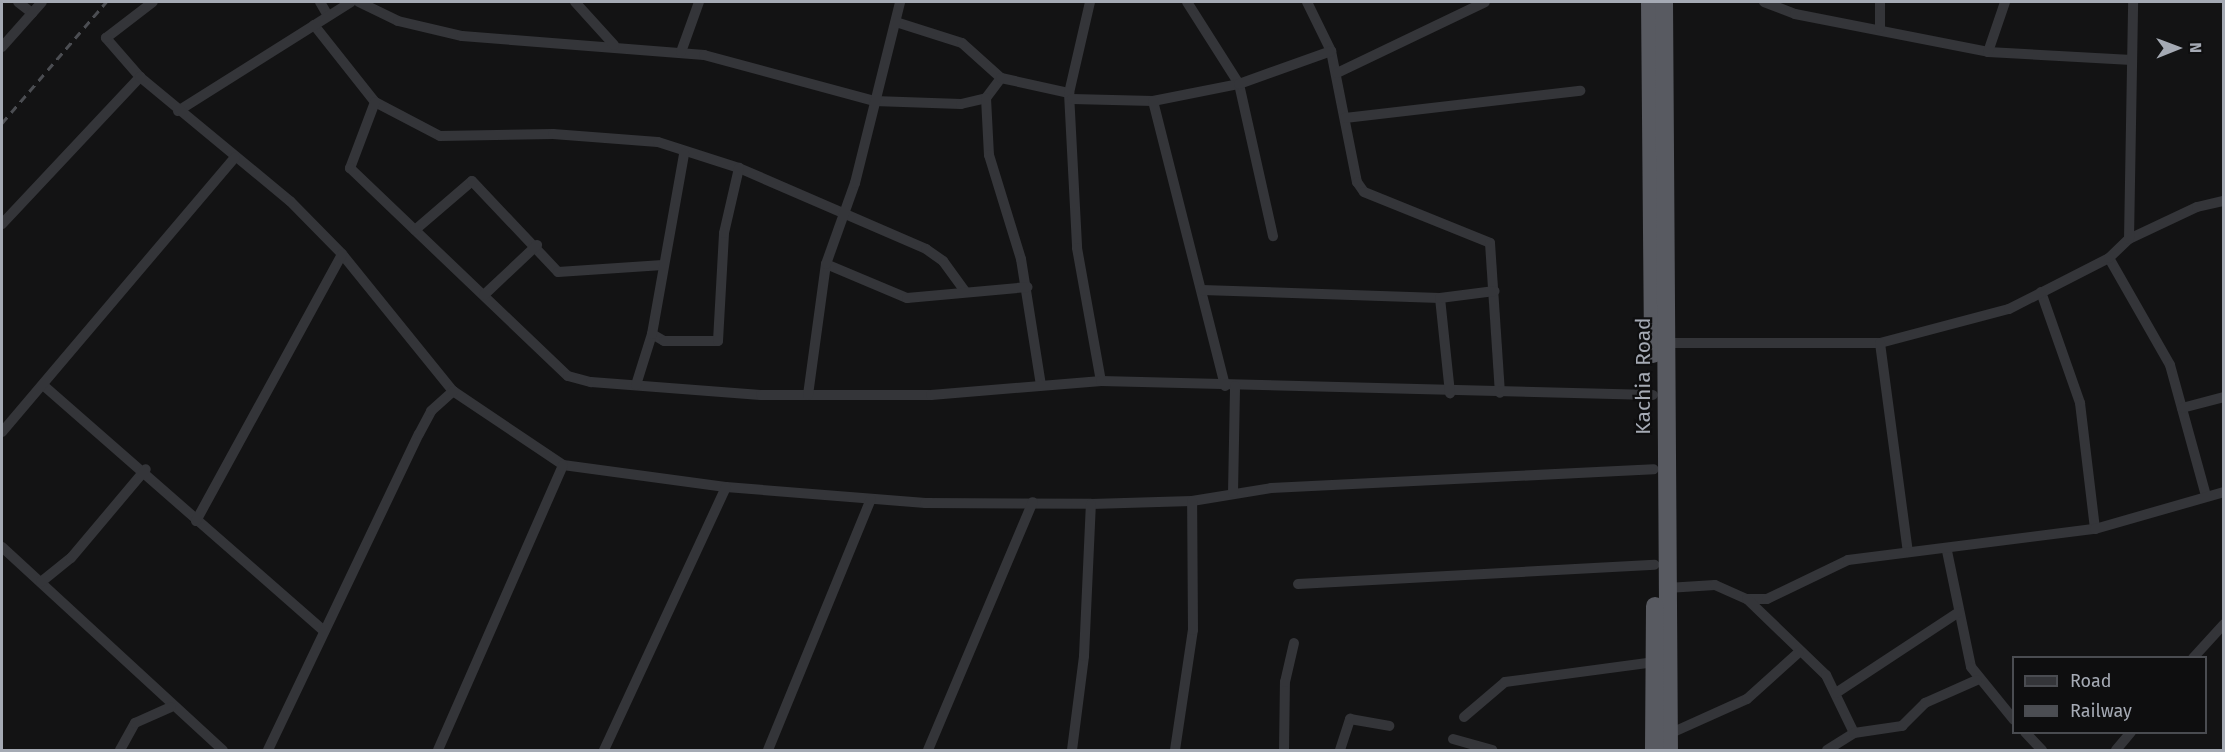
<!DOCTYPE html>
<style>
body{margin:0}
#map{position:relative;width:2225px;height:752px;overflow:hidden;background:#131314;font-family:"Fira Sans",sans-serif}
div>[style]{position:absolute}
.minor>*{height:10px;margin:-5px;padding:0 5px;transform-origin:5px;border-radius:5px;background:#343539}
.trunk>*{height:18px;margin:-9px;padding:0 9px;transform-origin:9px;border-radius:9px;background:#585a61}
.rail>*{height:3px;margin-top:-1.5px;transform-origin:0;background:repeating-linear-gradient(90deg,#4b4d52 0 8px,transparent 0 14px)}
span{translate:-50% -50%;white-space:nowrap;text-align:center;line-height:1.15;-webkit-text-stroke:4.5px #0e0e0f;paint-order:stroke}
.street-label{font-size:21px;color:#a5aab4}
.frame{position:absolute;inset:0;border:3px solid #a5aab4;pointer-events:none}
.legend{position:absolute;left:2012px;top:656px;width:195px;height:78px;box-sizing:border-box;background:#0e0e0f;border:2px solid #4a4c51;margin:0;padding:8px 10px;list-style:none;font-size:18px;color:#a5aab4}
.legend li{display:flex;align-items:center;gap:12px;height:30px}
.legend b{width:30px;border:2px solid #4a4c51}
.north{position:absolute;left:2147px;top:18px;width:60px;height:60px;-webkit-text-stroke:4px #0e0e0f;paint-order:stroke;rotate:89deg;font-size:16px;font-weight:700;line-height:24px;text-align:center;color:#a5aab4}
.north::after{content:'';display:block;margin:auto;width:21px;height:27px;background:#a5aab4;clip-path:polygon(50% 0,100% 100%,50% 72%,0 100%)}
</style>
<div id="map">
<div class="minor">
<div style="left:18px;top:2px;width:18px;rotate:38deg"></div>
<div style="left:320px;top:2px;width:16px;rotate:60deg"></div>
<div style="left:359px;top:2px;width:43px;rotate:26deg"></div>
<div style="left:398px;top:21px;width:66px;rotate:13.2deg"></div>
<div style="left:462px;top:36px;width:243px;rotate:4.5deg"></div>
<div style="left:704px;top:55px;width:176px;rotate:15.1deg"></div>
<div style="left:874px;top:101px;width:87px;rotate:2deg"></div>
<div style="left:961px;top:104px;width:26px;rotate:-13deg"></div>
<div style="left:986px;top:98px;width:25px;rotate:-53deg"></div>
<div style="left:575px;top:2px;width:58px;rotate:47.8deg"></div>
<div style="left:1187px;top:2px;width:97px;rotate:57.6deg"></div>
<div style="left:1239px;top:84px;width:156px;rotate:77.4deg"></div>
<div style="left:1307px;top:2px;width:55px;rotate:63.9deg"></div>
<div style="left:1331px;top:51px;width:134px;rotate:78.8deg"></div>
<div style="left:1357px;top:182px;width:12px;rotate:55deg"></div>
<div style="left:1364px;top:192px;width:136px;rotate:22deg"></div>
<div style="left:1490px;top:243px;width:150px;rotate:86.2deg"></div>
<div style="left:1764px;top:2px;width:33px;rotate:21deg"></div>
<div style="left:1795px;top:14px;width:197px;rotate:11.1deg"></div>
<div style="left:1988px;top:52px;width:144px;rotate:3.2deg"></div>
<div style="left:899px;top:23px;width:66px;rotate:17.6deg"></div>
<div style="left:962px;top:43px;width:52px;rotate:41.9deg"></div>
<div style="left:1001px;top:78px;width:70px;rotate:12.4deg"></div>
<div style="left:1069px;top:93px;width:155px;rotate:87deg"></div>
<div style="left:1077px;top:248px;width:135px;rotate:79.8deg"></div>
<div style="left:314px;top:25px;width:98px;rotate:51.6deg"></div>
<div style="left:375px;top:102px;width:73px;rotate:27.6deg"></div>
<div style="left:440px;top:136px;width:113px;rotate:-1deg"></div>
<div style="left:553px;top:134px;width:105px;rotate:4.4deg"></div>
<div style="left:658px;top:142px;width:85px;rotate:17.8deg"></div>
<div style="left:739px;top:168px;width:204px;rotate:23.4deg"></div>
<div style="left:926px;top:249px;width:21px;rotate:35deg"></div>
<div style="left:943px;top:261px;width:37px;rotate:54deg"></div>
<div style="left:1880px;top:28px;width:26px;rotate:-90deg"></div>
<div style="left:2px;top:47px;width:60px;rotate:-48.4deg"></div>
<div style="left:681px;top:52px;width:53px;rotate:-70.2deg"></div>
<div style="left:1988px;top:52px;width:53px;rotate:-71.2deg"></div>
<div style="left:1337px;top:73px;width:164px;rotate:-25.6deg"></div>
<div style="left:140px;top:77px;width:52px;rotate:-131.1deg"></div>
<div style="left:106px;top:38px;width:59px;rotate:-37.5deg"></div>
<div style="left:1069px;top:93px;width:93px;rotate:-77deg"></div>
<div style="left:986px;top:98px;width:57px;rotate:87deg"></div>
<div style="left:989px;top:155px;width:109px;rotate:72.9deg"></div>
<div style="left:1021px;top:259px;width:128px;rotate:81deg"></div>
<div style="left:1072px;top:99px;width:81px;rotate:1.4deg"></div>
<div style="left:1153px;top:101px;width:88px;rotate:-11.2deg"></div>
<div style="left:1239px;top:84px;width:98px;rotate:-19.7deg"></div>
<div style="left:1153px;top:101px;width:294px;rotate:75.8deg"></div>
<div style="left:375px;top:102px;width:71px;rotate:110.7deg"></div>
<div style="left:350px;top:168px;width:301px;rotate:43.7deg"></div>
<div style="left:568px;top:376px;width:24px;rotate:15deg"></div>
<div style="left:591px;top:382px;width:170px;rotate:4.4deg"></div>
<div style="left:761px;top:395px;width:170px"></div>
<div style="left:931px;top:395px;width:171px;rotate:-4.7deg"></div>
<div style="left:1101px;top:381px;width:552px;rotate:1.45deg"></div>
<div style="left:178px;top:111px;width:204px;rotate:-32.2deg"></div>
<div style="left:1345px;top:118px;width:237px;rotate:-6.6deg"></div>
<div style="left:2px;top:224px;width:202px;rotate:-46.8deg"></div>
<div style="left:140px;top:77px;width:195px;rotate:39.6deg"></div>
<div style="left:290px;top:201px;width:74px;rotate:45.5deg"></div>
<div style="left:342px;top:254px;width:176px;rotate:51deg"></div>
<div style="left:453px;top:391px;width:133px;rotate:33.9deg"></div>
<div style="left:563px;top:465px;width:164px;rotate:7.7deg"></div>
<div style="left:726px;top:487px;width:200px;rotate:4.6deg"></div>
<div style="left:925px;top:503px;width:166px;rotate:0.3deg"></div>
<div style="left:1091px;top:504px;width:101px;rotate:-1.7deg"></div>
<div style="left:1192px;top:501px;width:80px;rotate:-9.3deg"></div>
<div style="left:1271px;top:488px;width:383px;rotate:-2.8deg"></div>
<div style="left:415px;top:230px;width:75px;rotate:-40.7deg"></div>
<div style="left:472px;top:181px;width:125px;rotate:46.6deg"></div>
<div style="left:558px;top:272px;width:105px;rotate:-3.8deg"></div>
<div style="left:2129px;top:239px;width:75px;rotate:-25.2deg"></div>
<div style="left:2197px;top:207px;width:28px;rotate:-13deg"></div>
<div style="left:2109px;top:258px;width:123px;rotate:60.3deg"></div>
<div style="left:2170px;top:365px;width:136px;rotate:74.6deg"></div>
<div style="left:826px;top:264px;width:88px;rotate:22.8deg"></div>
<div style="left:907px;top:298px;width:121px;rotate:-5.2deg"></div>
<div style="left:1202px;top:290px;width:238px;rotate:1.9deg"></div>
<div style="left:1440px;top:298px;width:96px;rotate:84deg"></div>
<div style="left:2041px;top:292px;width:118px;rotate:70.6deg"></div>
<div style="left:2080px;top:403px;width:127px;rotate:83.2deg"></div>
<div style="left:484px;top:295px;width:73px;rotate:-43.3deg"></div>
<div style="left:1440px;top:298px;width:55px;rotate:-7.3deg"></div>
<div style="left:652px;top:334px;width:14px;rotate:30deg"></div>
<div style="left:664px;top:341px;width:54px"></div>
<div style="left:718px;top:341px;width:108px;rotate:-86.8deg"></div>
<div style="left:724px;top:233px;width:67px;rotate:-77deg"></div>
<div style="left:1665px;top:343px;width:215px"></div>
<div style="left:1880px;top:343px;width:133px;rotate:-14.8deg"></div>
<div style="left:2009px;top:309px;width:112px;rotate:-27deg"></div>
<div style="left:2109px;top:258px;width:28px;rotate:-44deg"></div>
<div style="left:2129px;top:239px;width:237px;rotate:-89deg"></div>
<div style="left:1880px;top:343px;width:211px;rotate:82.4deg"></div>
<div style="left:43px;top:385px;width:371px;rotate:41.2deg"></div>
<div style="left:636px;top:385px;width:53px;rotate:-72.6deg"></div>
<div style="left:652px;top:334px;width:183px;rotate:-79.9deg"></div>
<div style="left:808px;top:395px;width:132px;rotate:-82.2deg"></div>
<div style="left:826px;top:264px;width:86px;rotate:-70.3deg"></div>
<div style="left:855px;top:183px;width:187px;rotate:-76deg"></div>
<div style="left:2182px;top:408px;width:43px;rotate:-14.7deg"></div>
<div style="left:2px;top:432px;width:360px;rotate:-49.7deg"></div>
<div style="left:1233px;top:493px;width:107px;rotate:-88.9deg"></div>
<div style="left:196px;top:521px;width:304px;rotate:-61.3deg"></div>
<div style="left:2px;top:547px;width:300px;rotate:42.6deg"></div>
<div style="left:1947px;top:551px;width:118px;rotate:78.3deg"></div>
<div style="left:1971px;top:667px;width:68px;rotate:50.9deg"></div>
<div style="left:41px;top:582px;width:38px;rotate:-39deg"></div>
<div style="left:71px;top:558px;width:116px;rotate:-49.9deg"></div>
<div style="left:1298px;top:584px;width:357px;rotate:-3.1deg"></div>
<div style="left:1667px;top:588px;width:48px;rotate:-3.6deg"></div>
<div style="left:1715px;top:585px;width:35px;rotate:24deg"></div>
<div style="left:1747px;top:599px;width:20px"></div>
<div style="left:1767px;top:599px;width:90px;rotate:-25.7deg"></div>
<div style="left:1848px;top:560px;width:249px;rotate:-7.2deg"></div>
<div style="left:2095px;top:529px;width:134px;rotate:-16deg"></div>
<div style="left:1747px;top:599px;width:110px;rotate:43.9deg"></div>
<div style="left:1826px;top:675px;width:64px;rotate:64.2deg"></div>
<div style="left:2193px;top:658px;width:46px;rotate:-47.6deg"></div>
<div style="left:1836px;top:693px;width:147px;rotate:-33.4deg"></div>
<div style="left:1464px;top:717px;width:54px;rotate:-40.5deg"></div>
<div style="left:1505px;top:682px;width:151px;rotate:-7.6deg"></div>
<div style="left:2025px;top:732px;width:25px;rotate:47deg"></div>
<div style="left:1669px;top:734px;width:85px;rotate:-24.2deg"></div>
<div style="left:1747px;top:699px;width:69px;rotate:-42deg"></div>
<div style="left:1453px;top:739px;width:41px;rotate:15.8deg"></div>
<div style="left:120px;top:750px;width:31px;rotate:-61deg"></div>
<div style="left:135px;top:723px;width:39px;rotate:-24deg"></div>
<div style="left:268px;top:750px;width:350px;rotate:-64.5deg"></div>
<div style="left:419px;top:434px;width:26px;rotate:-62deg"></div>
<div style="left:431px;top:411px;width:30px;rotate:-42deg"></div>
<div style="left:438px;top:750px;width:311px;rotate:-66.3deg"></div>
<div style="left:604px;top:750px;width:290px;rotate:-65.1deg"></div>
<div style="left:768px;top:750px;width:271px;rotate:-67.7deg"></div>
<div style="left:928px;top:750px;width:269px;rotate:-67.1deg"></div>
<div style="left:1072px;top:750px;width:95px;rotate:-82.7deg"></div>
<div style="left:1084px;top:656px;width:152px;rotate:-87.4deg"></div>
<div style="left:1175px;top:750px;width:121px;rotate:-81.5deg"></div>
<div style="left:1193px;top:630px;width:129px;rotate:-90.4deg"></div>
<div style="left:1284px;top:750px;width:68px;rotate:-89.2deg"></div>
<div style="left:1285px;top:682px;width:40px;rotate:-77deg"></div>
<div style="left:1340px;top:750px;width:33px;rotate:-72deg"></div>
<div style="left:1350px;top:719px;width:40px;rotate:10deg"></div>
<div style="left:1827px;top:750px;width:32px;rotate:-32deg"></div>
<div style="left:1854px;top:733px;width:49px;rotate:-8.3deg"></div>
<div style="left:1902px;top:726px;width:33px;rotate:-45deg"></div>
<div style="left:1925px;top:703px;width:57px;rotate:-23.9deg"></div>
<div style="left:2116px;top:750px;width:23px;rotate:-50deg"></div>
</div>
<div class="trunk">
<div style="left:1650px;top:2px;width:352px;rotate:89.5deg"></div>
<div style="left:1664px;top:2px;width:748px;rotate:89.62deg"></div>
<div style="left:1654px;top:750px;width:144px;rotate:-89.6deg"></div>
</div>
<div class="rail">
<div style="left:2px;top:123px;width:160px;rotate:-49.3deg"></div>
</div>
<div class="street-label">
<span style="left:1643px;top:376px;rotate:-90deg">Kachia Road</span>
</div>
<div class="frame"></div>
<ul class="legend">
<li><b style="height:8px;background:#343539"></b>Road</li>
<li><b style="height:8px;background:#4b4d52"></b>Railway</li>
</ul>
<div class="north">N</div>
</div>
